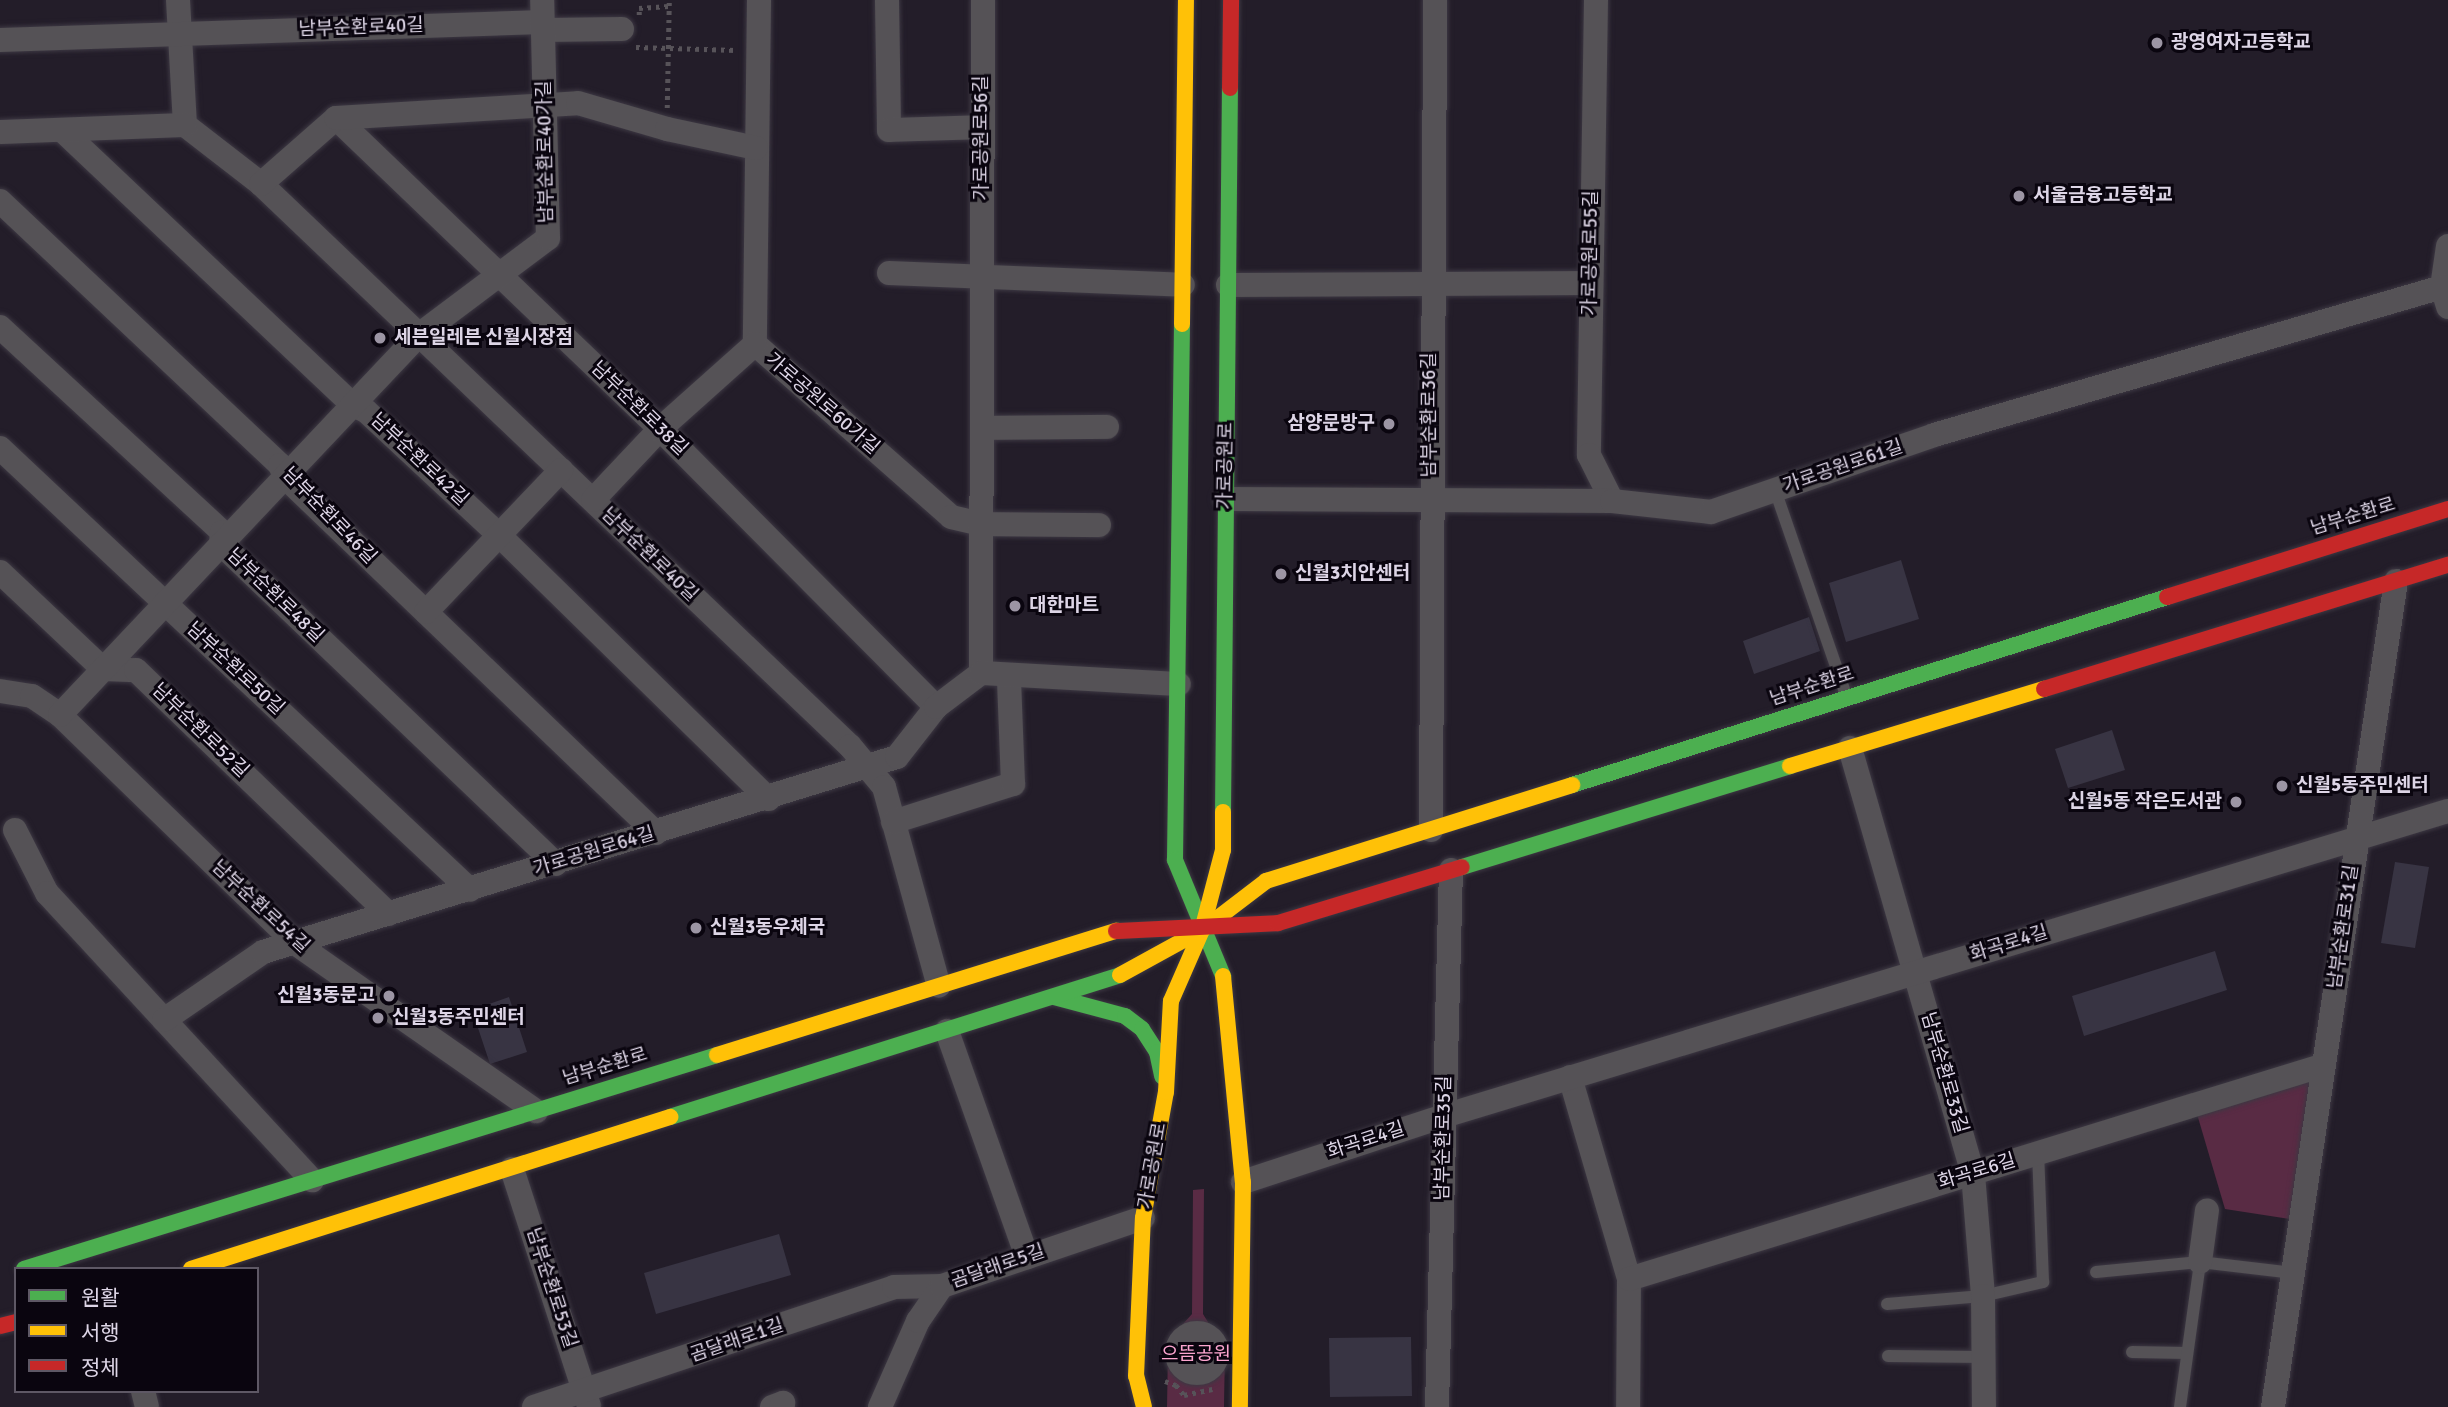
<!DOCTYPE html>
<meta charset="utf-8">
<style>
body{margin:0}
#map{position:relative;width:2448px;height:1407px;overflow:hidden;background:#231d29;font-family:Signika,"Noto Sans KR",sans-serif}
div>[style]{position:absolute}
.green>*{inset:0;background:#592b44}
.water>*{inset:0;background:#050a31}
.round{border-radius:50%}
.building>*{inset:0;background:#383443}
.path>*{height:4.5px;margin-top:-2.25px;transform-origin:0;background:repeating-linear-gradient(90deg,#575359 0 3.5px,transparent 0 8.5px)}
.roads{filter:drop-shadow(0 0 2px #3d3843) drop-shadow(0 0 2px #3d3843)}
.lane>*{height:12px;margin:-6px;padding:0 6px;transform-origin:6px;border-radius:6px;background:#555256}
.street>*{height:24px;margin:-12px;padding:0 12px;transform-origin:12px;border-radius:12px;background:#555256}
.street>.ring{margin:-12px;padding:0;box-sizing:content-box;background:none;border:24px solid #555256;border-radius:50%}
.fast>*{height:16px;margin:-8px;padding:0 8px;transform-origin:8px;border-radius:8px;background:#4caf50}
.slow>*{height:16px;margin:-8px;padding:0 8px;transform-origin:8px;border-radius:8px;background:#ffc107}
.jam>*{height:16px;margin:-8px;padding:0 8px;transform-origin:8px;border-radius:8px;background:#c62828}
.dots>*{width:19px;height:19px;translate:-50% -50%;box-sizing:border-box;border:4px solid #0a050f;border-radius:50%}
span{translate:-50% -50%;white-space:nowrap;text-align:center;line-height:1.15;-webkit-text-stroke:6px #0a050f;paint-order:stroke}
.street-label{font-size:19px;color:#ddd5e6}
.poi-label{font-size:19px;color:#ddd5e6;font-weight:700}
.left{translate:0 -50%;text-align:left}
.right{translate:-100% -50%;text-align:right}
.park-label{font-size:19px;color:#fca5cf}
.legend{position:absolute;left:14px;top:1267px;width:245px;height:126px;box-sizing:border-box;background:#0a050f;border:2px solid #5e5865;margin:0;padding:9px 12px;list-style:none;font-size:21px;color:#ddd5e6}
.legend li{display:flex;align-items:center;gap:14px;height:35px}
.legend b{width:35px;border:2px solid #5e5865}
</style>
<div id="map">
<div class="green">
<div style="clip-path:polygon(2312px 1079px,2290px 1219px,2225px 1209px,2197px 1114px)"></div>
<div style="clip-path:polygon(1204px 1189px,1203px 1314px,1225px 1350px,1224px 1407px,1167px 1407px,1168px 1350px,1173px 1335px,1192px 1314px,1193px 1190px)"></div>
</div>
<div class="water">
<div class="round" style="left:1184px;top:1340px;width:26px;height:26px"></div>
</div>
<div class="building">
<div style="clip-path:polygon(1901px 560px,1919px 619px,1846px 642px,1829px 583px)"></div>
<div style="clip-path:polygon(1809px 617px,1820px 651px,1754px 674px,1743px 641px)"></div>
<div style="clip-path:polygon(2112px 730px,2125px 770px,2068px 788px,2055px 749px)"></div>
<div style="clip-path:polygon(2395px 862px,2429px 867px,2415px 948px,2381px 943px)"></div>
<div style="clip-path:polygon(2215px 951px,2227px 990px,2084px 1036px,2072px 996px)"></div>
<div style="clip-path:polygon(509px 997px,527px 1052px,490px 1064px,472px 1010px)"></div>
<div style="clip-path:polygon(779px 1234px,791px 1275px,656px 1314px,644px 1273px)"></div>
<div style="clip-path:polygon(1411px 1337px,1412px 1396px,1330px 1397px,1329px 1338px)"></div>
</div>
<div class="path">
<div style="left:639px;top:15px;width:7px;rotate:-90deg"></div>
<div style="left:639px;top:8px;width:30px;rotate:-4deg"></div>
<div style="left:636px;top:47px;width:100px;rotate:1.7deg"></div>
<div style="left:667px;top:108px;width:108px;rotate:-88.9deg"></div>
<div style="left:1165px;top:1381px;width:12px;rotate:20deg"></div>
<div style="left:1176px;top:1385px;width:13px;rotate:51deg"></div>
<div style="left:1184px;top:1395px;width:29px;rotate:-12deg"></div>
</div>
<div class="roads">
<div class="lane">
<div style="left:1775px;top:490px;width:217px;rotate:70.9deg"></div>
<div style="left:2096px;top:1272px;width:104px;rotate:-5.5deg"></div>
<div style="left:2200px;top:1262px;width:94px;rotate:6.7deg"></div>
<div style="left:1887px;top:1304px;width:96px;rotate:-4.8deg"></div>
<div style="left:1983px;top:1296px;width:62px;rotate:-13.1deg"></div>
<div style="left:2043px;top:1282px;width:128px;rotate:-92.2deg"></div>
<div style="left:2132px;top:1352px;width:55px;rotate:1deg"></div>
<div style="left:1888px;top:1356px;width:96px;rotate:0.6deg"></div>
<div style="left:2180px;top:1407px;width:146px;rotate:-82.1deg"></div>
</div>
<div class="street">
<div style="left:178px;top:0;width:125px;rotate:86.8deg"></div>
<div style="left:185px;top:125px;width:96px;rotate:37.8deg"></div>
<div style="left:261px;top:184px;width:814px;rotate:43.66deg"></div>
<div style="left:850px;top:746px;width:53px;rotate:50.3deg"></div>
<div style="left:884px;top:787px;width:206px;rotate:74.6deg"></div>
<div style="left:759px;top:0;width:344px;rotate:90.7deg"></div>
<div style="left:755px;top:344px;width:261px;rotate:41.4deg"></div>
<div style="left:951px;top:517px;width:31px;rotate:13deg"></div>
<div style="left:981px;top:524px;width:118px;rotate:0.5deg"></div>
<div style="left:887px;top:0;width:130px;rotate:89.1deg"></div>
<div style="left:889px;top:130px;width:93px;rotate:-1.8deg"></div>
<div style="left:1596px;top:0;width:455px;rotate:90.9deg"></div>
<div style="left:1589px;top:455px;width:51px;rotate:63.4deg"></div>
<div style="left:543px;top:30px;width:79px;rotate:-0.7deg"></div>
<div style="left:0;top:40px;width:543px;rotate:-1.9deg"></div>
<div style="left:336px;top:118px;width:449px;rotate:43.8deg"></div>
<div style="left:660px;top:429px;width:392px;rotate:45.2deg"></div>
<div style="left:62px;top:130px;width:400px;rotate:43.4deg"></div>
<div style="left:353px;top:405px;width:14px;rotate:25deg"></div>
<div style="left:366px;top:411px;width:183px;rotate:43deg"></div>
<div style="left:500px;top:536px;width:376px;rotate:44.4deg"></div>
<div style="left:0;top:132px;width:185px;rotate:-2.2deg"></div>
<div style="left:261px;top:184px;width:100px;rotate:-41.3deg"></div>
<div style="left:336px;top:118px;width:242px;rotate:-3.5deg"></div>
<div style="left:578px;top:103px;width:93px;rotate:16.3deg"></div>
<div style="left:667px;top:129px;width:91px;rotate:12.1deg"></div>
<div style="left:0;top:201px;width:385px;rotate:43.3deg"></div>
<div style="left:280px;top:465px;width:13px;rotate:67deg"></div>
<div style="left:285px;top:477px;width:514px;rotate:43.82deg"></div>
<div style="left:2448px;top:246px;width:41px;rotate:98.3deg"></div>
<div style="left:2442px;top:287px;width:21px;rotate:73deg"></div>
<div style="left:889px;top:273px;width:294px;rotate:2.3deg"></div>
<div style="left:1228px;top:285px;width:363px;rotate:-0.3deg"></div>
<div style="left:0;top:327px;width:302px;rotate:42.7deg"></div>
<div style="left:222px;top:532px;width:12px;rotate:95deg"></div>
<div style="left:221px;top:544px;width:463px;rotate:43.7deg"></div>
<div style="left:982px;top:428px;width:125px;rotate:-0.5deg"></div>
<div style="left:0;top:448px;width:645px;rotate:43.24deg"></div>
<div style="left:1226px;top:499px;width:386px;rotate:0.3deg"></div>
<div style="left:1612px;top:501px;width:100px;rotate:6.3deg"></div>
<div style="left:1711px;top:512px;width:236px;rotate:-19deg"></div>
<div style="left:1934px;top:435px;width:529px;rotate:-16.24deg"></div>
<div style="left:593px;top:500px;width:98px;rotate:-46.7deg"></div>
<div style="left:660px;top:429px;width:127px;rotate:-41.8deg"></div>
<div style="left:0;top:572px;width:141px;rotate:43.3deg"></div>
<div style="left:103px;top:669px;width:33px;rotate:2deg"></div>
<div style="left:136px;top:670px;width:351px;rotate:44deg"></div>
<div style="left:426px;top:612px;width:196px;rotate:-46.4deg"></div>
<div style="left:981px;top:673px;width:673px;rotate:-89.83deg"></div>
<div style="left:0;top:691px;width:32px;rotate:9deg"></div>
<div style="left:32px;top:696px;width:34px;rotate:34deg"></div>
<div style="left:60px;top:715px;width:327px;rotate:44.1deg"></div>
<div style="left:295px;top:943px;width:294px;rotate:34.9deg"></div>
<div style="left:60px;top:715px;width:523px;rotate:-46.63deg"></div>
<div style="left:419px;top:335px;width:161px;rotate:-36.9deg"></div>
<div style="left:548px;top:238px;width:238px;rotate:-91.4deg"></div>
<div style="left:1850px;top:748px;width:443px;rotate:73.9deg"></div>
<div style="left:1973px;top:1174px;width:122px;rotate:85.3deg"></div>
<div style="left:1983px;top:1296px;width:111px;rotate:89.5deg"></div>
<div style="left:893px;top:822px;width:126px;rotate:-17.6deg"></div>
<div style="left:1013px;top:784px;width:106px;rotate:-92.2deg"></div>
<div style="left:15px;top:830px;width:71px;rotate:63.1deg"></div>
<div style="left:47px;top:893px;width:391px;rotate:47.3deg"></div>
<div style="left:1431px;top:830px;width:830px;rotate:-89.72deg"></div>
<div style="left:164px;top:1020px;width:120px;rotate:-34.5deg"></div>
<div style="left:263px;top:952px;width:663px;rotate:-17.1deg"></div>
<div style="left:897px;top:757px;width:63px;rotate:-52deg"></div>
<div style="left:936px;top:707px;width:56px;rotate:-37.1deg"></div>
<div style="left:981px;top:673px;width:198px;rotate:3.2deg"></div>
<div style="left:947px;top:1031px;width:240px;rotate:70.5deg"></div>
<div style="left:1570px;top:1077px;width:210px;rotate:73.7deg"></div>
<div style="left:1629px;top:1279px;width:128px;rotate:90.4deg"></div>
<div style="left:512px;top:1169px;width:249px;rotate:72deg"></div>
<div style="left:1243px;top:1182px;width:212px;rotate:-18.2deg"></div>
<div style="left:1444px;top:1116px;width:1049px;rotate:-16.9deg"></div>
<div style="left:2200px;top:1262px;width:52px;rotate:-82.3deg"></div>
<div style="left:1629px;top:1279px;width:727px;rotate:-17.11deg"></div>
<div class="ring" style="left:1177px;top:1333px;width:16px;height:16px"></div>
<div style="left:143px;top:1391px;width:16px;rotate:76deg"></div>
<div style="left:534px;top:1407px;width:379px;rotate:-18.4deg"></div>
<div style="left:894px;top:1287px;width:48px;rotate:-1.2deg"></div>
<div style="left:772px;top:1407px;width:12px;rotate:-20deg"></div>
<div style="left:783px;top:1403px;width:4px;rotate:117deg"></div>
<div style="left:880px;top:1407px;width:94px;rotate:-66.2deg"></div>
<div style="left:918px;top:1321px;width:42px;rotate:-55.6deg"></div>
<div style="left:942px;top:1286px;width:212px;rotate:-18.7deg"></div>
<div style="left:1437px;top:1407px;width:537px;rotate:-88.51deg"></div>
<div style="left:2273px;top:1407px;width:835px;rotate:-81.53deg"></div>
</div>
<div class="fast">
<div style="left:1182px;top:324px;width:536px;rotate:90.75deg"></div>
<div style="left:1175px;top:860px;width:126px;rotate:67.5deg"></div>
<div style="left:1572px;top:785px;width:624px;rotate:-17.53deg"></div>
<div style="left:1223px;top:812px;width:724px;rotate:-89.45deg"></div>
<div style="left:1462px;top:867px;width:343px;rotate:-17.1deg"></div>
<div style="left:1054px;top:997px;width:73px;rotate:15deg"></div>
<div style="left:1125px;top:1016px;width:21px;rotate:37deg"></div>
<div style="left:1142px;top:1029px;width:27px;rotate:57deg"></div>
<div style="left:1157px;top:1052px;width:25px;rotate:78deg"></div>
<div style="left:670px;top:1117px;width:472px;rotate:-17.5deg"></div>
<div style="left:24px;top:1269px;width:725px;rotate:-17.16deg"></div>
</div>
<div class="slow">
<div style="left:1182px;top:324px;width:324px;rotate:-89.3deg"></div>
<div style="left:1790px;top:766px;width:265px;rotate:-16.9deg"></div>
<div style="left:1120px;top:975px;width:94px;rotate:-28.8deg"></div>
<div style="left:1202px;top:930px;width:81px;rotate:-37.4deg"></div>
<div style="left:1266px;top:881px;width:321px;rotate:-17.4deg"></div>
<div style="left:1223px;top:976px;width:207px;rotate:84.5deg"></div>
<div style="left:1243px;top:1182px;width:225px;rotate:90.8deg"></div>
<div style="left:717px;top:1055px;width:418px;rotate:-17.3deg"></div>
<div style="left:191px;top:1269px;width:503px;rotate:-17.61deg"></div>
<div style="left:1144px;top:1407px;width:32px;rotate:-104deg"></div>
<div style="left:1136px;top:1376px;width:158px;rotate:-87.5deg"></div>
<div style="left:1143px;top:1218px;width:128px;rotate:-79.7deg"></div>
<div style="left:1166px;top:1092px;width:91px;rotate:-86.9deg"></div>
<div style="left:1171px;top:1001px;width:77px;rotate:-66.4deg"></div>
<div style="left:1202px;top:930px;width:83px;rotate:-75.3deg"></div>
<div style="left:1223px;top:850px;width:38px;rotate:-90deg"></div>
</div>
<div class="jam">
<div style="left:1230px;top:88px;width:88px;rotate:-89.3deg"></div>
<div style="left:2167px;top:597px;width:294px;rotate:-17.4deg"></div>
<div style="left:2044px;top:689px;width:423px;rotate:-17.1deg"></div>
<div style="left:1116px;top:931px;width:162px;rotate:-2.8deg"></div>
<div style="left:1278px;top:923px;width:192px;rotate:-16.9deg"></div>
<div style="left:0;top:1326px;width:16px;rotate:-14deg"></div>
</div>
</div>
<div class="dots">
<div style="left:2157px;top:43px;background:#9c95a4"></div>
<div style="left:2019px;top:196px;background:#9c95a4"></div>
<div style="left:380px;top:338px;background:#9c95a4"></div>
<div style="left:1389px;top:424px;background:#9c95a4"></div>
<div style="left:1281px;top:574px;background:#9c95a4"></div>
<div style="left:1015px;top:606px;background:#9c95a4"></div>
<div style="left:2282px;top:786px;background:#9c95a4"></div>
<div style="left:2236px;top:802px;background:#9c95a4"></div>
<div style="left:696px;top:928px;background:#9c95a4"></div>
<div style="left:389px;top:996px;background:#9c95a4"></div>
<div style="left:378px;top:1018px;background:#9c95a4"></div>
</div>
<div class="street-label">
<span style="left:361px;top:28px;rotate:-2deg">남부순환로40길</span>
<span style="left:982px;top:138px;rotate:-90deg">가로공원로56길</span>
<span style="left:546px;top:152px;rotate:-91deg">남부순환로40가길</span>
<span style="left:1591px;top:253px;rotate:-89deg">가로공원로55길</span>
<span style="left:822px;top:404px;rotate:41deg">가로공원로60가길</span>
<span style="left:639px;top:409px;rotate:44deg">남부순환로38길</span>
<span style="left:1430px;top:415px;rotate:-90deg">남부순환로36길</span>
<span style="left:419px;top:460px;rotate:43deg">남부순환로42길</span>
<span style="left:1226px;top:466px;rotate:-89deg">가로공원로</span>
<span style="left:1843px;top:467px;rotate:-19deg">가로공원로61길</span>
<span style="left:329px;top:516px;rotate:46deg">남부순환로46길</span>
<span style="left:2353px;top:517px;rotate:-17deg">남부순환로</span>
<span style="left:649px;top:555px;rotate:44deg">남부순환로40길</span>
<span style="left:275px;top:596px;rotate:44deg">남부순환로48길</span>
<span style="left:235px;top:669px;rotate:43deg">남부순환로50길</span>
<span style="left:1812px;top:687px;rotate:-18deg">남부순환로</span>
<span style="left:200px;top:731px;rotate:44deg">남부순환로52길</span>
<span style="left:594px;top:852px;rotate:-17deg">가로공원로64길</span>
<span style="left:260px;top:907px;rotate:43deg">남부순환로54길</span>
<span style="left:2344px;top:927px;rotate:-82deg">남부순환로31길</span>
<span style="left:2009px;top:944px;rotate:-17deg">화곡로4길</span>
<span style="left:605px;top:1067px;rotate:-17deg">남부순환로</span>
<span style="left:1944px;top:1073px;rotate:74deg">남부순환로33길</span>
<span style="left:1444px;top:1138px;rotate:-89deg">남부순환로35길</span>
<span style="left:1366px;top:1141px;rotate:-18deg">화곡로4길</span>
<span style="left:1153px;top:1166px;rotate:-80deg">가로공원로</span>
<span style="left:1977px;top:1172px;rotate:-17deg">화곡로6길</span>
<span style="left:998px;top:1267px;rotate:-19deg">곰달래로5길</span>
<span style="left:551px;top:1288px;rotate:72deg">남부순환로53길</span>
<span style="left:737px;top:1341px;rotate:-19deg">곰달래로1길</span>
</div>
<div class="poi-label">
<span class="left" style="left:2171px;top:43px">광영여자고등학교</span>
<span class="left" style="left:2033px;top:196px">서울금융고등학교</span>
<span class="left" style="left:394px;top:338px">세븐일레븐 신월시장점</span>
<span class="right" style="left:1375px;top:424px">삼양문방구</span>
<span class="left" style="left:1295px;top:574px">신월3치안센터</span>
<span class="left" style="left:1029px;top:606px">대한마트</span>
<span class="left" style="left:2296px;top:786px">신월5동주민센터</span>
<span class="right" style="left:2222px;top:802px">신월5동 작은도서관</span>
<span class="left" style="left:710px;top:928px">신월3동우체국</span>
<span class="right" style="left:375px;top:996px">신월3동문고</span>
<span class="left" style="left:392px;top:1018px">신월3동주민센터</span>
</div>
<div class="park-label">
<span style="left:1196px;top:1355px">으뜸공원</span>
</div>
<ul class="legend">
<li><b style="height:9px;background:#4caf50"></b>원활</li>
<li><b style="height:9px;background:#ffc107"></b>서행</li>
<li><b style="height:9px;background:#c62828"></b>정체</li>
</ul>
</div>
